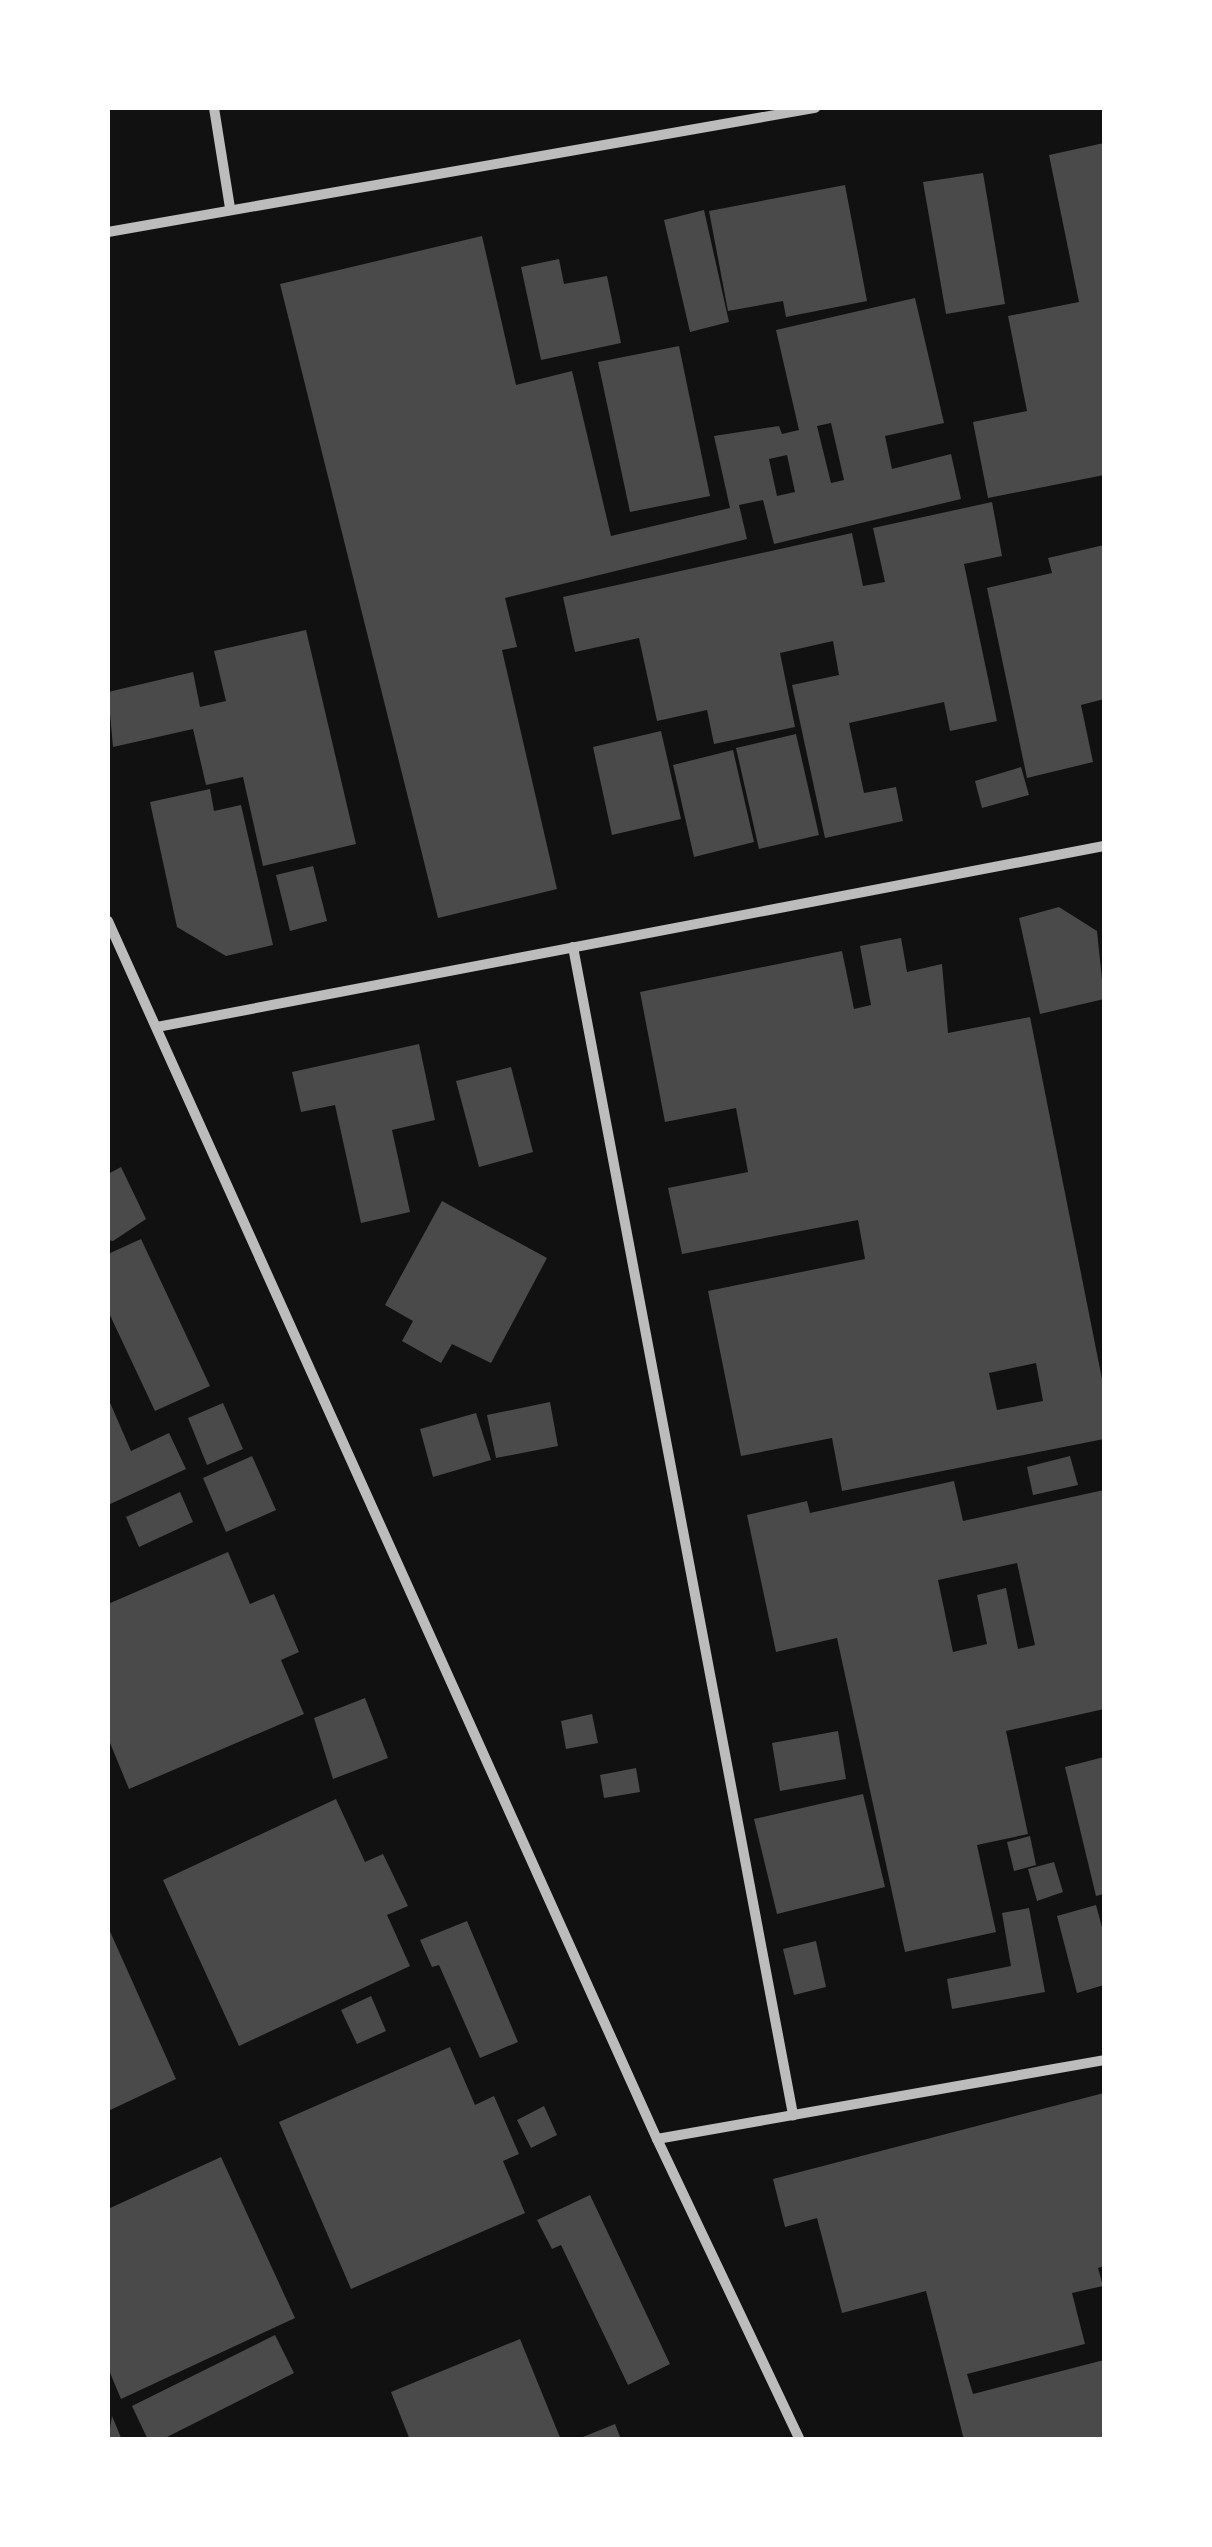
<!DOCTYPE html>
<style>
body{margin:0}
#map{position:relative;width:1212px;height:2547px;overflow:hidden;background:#111;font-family:"Fira Sans",sans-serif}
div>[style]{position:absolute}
.building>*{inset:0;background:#4a4a4a}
.minor>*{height:10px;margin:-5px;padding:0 5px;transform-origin:5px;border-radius:5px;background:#bcbcbc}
span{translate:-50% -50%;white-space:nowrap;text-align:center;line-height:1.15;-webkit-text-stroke:10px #fff;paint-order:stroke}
.frame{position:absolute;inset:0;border:110px solid #fff;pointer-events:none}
</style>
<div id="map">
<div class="building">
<div style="clip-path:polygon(1104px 143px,1104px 475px,988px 498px,973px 422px,1027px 411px,1008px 316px,1079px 302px,1049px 155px)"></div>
<div style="clip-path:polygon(983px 173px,1005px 304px,946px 314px,923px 182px)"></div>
<div style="clip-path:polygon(845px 185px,867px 301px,786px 317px,783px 301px,728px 311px,709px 211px)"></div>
<div style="clip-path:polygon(704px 210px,729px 322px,690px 332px,664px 220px)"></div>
<div style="clip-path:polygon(evenodd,482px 236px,516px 385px,572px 371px,611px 536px,730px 508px,714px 436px,779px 426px,782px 434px,799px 430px,776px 330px,915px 298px,944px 423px,885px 436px,892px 469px,951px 454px,961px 499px,774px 544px,763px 500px,739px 505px,747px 539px,505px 598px,517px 647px,502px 650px,557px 889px,438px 918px,280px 284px,482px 236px,831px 423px,844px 480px,831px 483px,817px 426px,831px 423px,482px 236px,787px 455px,795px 492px,777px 496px,769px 459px,787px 455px)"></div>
<div style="clip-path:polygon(559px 259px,564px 284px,607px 276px,621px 343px,541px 360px,521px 267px)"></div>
<div style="clip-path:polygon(679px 346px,710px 496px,630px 512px,598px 362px)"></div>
<div style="clip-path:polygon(992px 502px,1002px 556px,964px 564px,997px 721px,950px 731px,944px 702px,849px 723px,864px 793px,896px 787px,903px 821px,825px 838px,792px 685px,839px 675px,833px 641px,780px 653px,795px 727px,714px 744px,707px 710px,657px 721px,639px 638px,575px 652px,563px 597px,852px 533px,863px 586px,885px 582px,873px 528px)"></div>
<div style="clip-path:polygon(1104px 545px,1104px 699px,1081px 705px,1093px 762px,1027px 778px,987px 588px,1052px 573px,1048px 558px)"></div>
<div style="clip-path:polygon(306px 630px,356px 844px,263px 866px,243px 777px,206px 785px,193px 729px,113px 747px,108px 692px,193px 672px,200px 707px,226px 701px,214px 651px)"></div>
<div style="clip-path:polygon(661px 731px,681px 819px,612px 835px,593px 747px)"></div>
<div style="clip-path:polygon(796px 734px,819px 835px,759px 849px,736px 748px)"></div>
<div style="clip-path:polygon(733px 750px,754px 842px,694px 857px,673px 765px)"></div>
<div style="clip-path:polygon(1021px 767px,1029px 795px,982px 808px,975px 781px)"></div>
<div style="clip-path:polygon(210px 789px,214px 811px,241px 805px,273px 945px,226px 956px,177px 927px,150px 802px)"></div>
<div style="clip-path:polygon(313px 866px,327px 921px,290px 931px,276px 875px)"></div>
<div style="clip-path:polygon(1059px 907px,1097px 931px,1104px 999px,1040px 1014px,1019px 918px)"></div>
<div style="clip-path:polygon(evenodd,901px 938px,907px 972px,942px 964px,948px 1033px,1030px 1017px,1104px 1389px,1104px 1439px,842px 1491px,832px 1438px,741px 1456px,708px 1291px,865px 1259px,858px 1220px,682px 1254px,668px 1188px,748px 1172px,736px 1108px,665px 1122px,640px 992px,842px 951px,854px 1009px,871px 1005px,860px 946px,901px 938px,1036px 1363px,1043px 1401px,997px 1410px,989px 1373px,1036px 1363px)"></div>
<div style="clip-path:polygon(419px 1044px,435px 1120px,392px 1130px,410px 1212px,361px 1223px,335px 1105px,301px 1112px,292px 1072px)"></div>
<div style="clip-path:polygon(511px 1067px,533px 1152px,479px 1167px,456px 1081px)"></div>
<div style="clip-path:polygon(121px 1167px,146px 1219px,113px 1241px,108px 1240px,108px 1174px)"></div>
<div style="clip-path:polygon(442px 1201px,547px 1258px,491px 1363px,452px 1344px,441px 1363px,402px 1341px,413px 1321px,385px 1305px)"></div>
<div style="clip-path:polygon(141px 1239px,210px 1386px,155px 1411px,108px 1311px,108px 1254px)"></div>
<div style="clip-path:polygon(108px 1398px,131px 1451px,169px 1433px,186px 1469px,108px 1505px)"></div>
<div style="clip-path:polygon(550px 1402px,558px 1446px,496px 1458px,487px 1415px)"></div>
<div style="clip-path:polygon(223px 1403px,243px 1449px,207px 1465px,188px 1418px)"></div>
<div style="clip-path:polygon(476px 1413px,491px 1460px,433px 1477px,420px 1429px)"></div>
<div style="clip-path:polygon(252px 1456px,276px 1510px,226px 1532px,203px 1478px)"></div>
<div style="clip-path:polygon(1070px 1456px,1078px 1485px,1033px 1495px,1027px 1467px)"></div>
<div style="clip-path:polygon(evenodd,954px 1481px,963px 1521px,1104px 1490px,1104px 1709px,1006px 1731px,1028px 1834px,977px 1845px,996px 1932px,905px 1952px,837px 1638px,776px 1652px,747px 1515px,807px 1501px,810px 1513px,954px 1481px,1017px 1563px,1035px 1645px,1018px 1649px,1006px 1588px,977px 1595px,987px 1644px,953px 1652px,938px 1580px,1017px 1563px)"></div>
<div style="clip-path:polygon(180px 1492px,193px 1522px,139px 1547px,126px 1517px)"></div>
<div style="clip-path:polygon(228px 1552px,250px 1604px,274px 1594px,299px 1652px,281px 1660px,304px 1714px,129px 1789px,108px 1738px,108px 1604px)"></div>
<div style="clip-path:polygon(365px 1698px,388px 1758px,333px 1779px,314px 1718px)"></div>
<div style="clip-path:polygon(592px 1714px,598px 1743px,566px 1749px,561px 1721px)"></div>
<div style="clip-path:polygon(838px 1731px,846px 1779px,780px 1791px,772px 1743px)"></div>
<div style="clip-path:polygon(1104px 1757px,1104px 1894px,1096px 1896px,1065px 1767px)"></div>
<div style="clip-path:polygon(636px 1768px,640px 1792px,604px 1798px,600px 1775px)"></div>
<div style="clip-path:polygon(863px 1794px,885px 1887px,777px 1914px,754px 1819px)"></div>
<div style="clip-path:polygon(336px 1799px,365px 1862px,383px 1854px,408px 1906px,387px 1915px,410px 1966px,239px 2046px,163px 1880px)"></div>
<div style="clip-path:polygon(1030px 1836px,1036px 1865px,1014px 1871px,1007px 1842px)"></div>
<div style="clip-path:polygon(1054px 1862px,1063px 1892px,1037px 1901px,1028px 1869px)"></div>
<div style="clip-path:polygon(1096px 1905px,1104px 1935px,1104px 1985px,1077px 1993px,1057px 1916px)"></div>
<div style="clip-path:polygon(1029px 1908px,1045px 1992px,952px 2009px,947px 1979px,1011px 1966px,1002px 1913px)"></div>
<div style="clip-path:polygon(467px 1921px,518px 2042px,480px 2058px,439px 1965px,432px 1967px,420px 1940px)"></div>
<div style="clip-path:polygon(108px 1927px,176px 2079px,108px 2111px)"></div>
<div style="clip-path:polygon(816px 1941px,826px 1987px,794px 1995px,783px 1949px)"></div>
<div style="clip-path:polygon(371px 1996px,386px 2031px,357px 2044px,341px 2010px)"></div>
<div style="clip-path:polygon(450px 2047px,475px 2105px,494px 2096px,519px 2154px,503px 2161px,525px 2213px,351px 2289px,279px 2122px)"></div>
<div style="clip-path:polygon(1104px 2093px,1104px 2266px,1098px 2268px,1103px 2286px,1072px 2293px,1085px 2344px,967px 2374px,973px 2394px,1104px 2360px,1104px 2440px,964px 2440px,926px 2291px,842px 2313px,817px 2218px,785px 2227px,773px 2179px)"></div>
<div style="clip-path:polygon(544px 2106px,557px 2135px,531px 2148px,517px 2120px)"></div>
<div style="clip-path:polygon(221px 2157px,295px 2318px,121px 2399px,108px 2368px,108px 2209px)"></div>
<div style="clip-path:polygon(590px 2195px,670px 2364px,628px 2385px,561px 2245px,552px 2249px,537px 2220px)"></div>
<div style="clip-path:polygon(275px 2335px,294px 2373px,161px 2440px,148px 2440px,132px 2406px)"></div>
<div style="clip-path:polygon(520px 2339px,561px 2440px,410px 2440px,391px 2392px)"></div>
<div style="clip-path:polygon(112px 2416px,122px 2440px,108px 2440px)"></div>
<div style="clip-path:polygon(615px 2424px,621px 2439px,578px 2439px)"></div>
</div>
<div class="minor">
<div style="left:214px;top:108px;width:101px;rotate:80.9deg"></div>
<div style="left:108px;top:232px;width:718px;rotate:-9.95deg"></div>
<div style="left:108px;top:921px;width:1336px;rotate:65.74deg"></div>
<div style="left:657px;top:2139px;width:333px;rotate:64.6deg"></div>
<div style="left:573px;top:947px;width:1189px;rotate:79.33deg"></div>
<div style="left:157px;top:1027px;width:964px;rotate:-10.82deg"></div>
<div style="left:657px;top:2139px;width:454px;rotate:-10deg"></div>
</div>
<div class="frame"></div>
</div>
